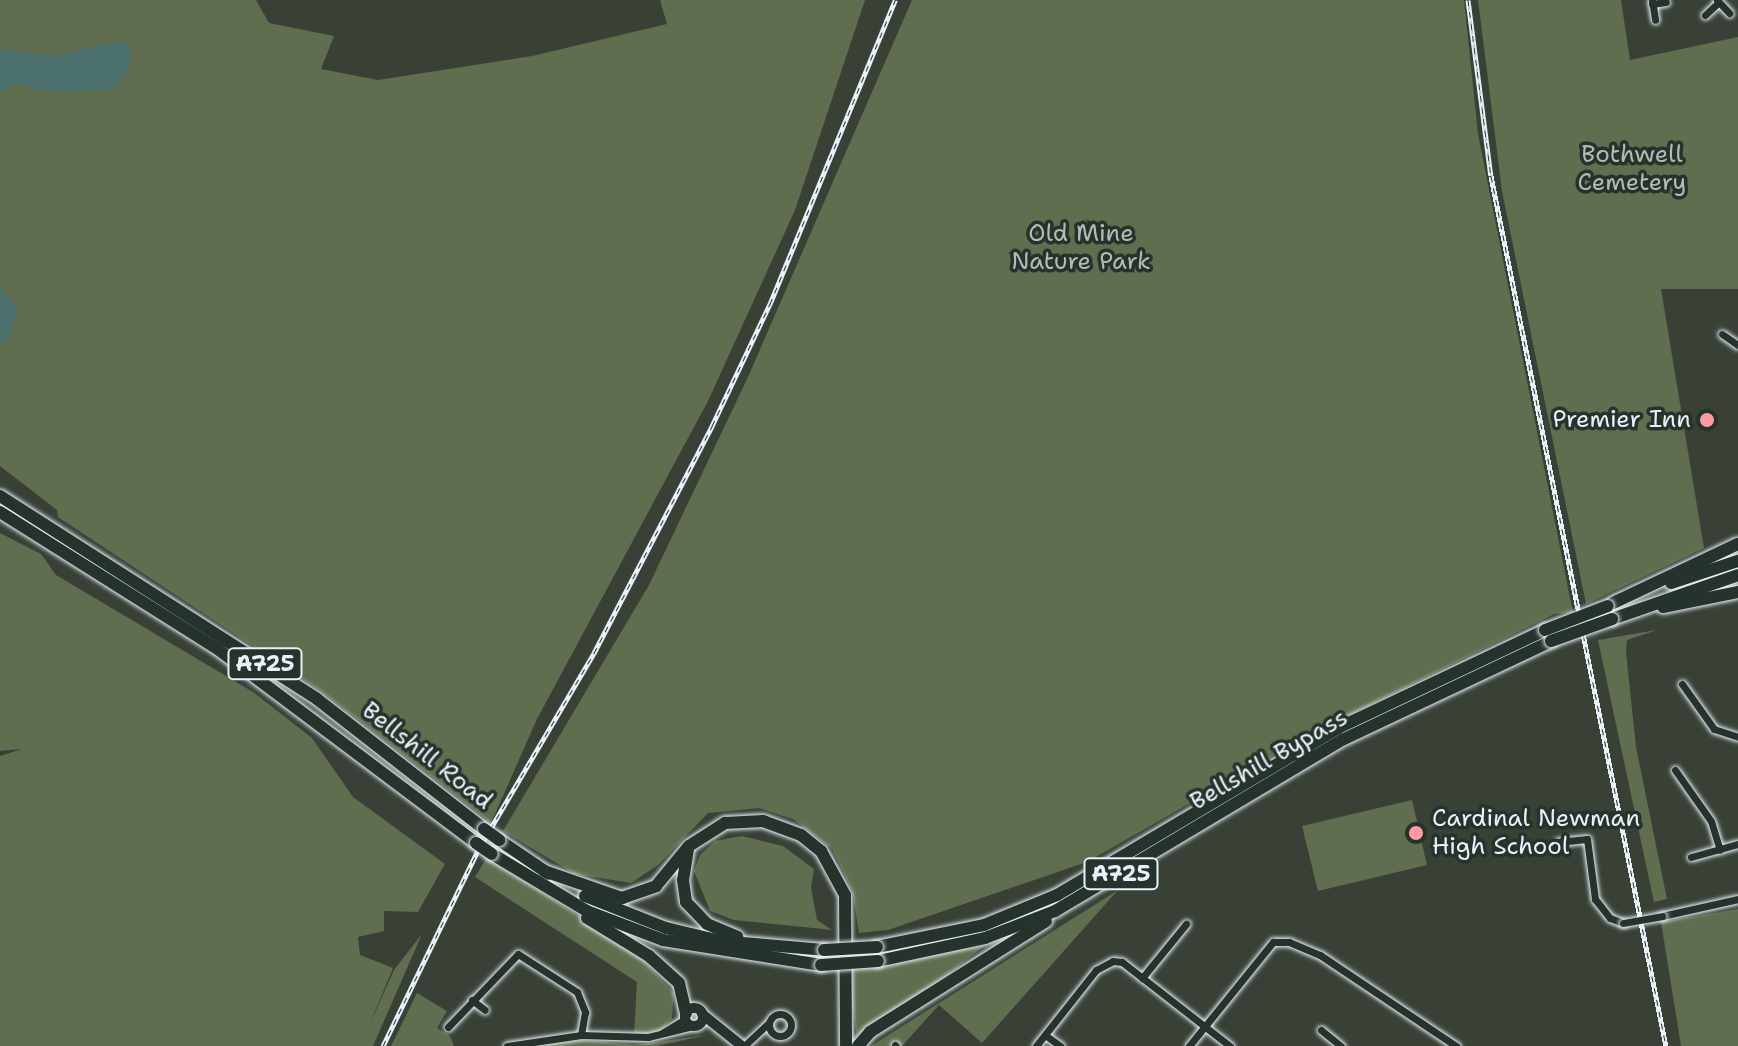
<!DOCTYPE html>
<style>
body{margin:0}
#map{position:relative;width:1738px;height:1046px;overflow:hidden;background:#394137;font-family:"Shantell Sans",sans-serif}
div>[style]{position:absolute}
.green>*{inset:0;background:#606d4e}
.water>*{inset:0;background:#4b706e}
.roads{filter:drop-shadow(0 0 2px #e8f1f8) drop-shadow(0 0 2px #e8f1f8)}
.minor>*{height:7px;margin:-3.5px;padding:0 3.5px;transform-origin:3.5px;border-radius:3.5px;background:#26332d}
.minor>.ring{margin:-3.5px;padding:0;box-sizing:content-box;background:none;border:7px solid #26332d;border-radius:50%}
.secondary>*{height:10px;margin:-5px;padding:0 5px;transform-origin:5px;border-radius:5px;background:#26332d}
.secondary>.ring{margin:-5px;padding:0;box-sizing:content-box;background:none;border:10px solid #26332d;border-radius:50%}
.trunk>*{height:12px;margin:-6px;padding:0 6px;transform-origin:6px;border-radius:6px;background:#26332d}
.rail>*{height:5px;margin-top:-2.5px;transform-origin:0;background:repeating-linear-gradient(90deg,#26332d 0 6px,#e8f1f8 0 12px);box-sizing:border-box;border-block:2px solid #e8f1f8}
.bridges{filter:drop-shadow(0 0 2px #e8f1f8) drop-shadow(0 0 2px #e8f1f8)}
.minor-bridge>*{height:7px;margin:-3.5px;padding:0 3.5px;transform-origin:3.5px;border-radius:3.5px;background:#26332d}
.trunk-bridge>*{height:12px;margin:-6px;padding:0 6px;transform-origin:6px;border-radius:6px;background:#26332d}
.dots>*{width:22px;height:22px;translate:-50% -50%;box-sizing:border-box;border:4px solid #26332d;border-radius:50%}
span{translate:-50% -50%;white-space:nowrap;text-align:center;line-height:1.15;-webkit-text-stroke:7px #26332d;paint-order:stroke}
.shield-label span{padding:2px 6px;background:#26332d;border:2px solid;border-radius:6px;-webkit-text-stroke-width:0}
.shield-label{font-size:22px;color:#e8f1f8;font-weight:700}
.park-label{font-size:24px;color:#b2bcb4}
.poi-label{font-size:24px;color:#e8f1f8}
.right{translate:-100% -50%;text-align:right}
.left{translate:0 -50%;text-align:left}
.street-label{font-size:24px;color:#e8f1f8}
</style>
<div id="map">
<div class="green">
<div style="clip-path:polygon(0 0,256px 0,269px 23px,334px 36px,321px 69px,378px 80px,532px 56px,667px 24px,660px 0,865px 0,795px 210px,708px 401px,537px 719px,491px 823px,321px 691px,58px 517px,57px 510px,0 466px)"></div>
<div style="clip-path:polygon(912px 0,1464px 0,1478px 134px,1573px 613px,1554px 614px,1316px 731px,1087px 862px,888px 930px,859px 933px,852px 890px,832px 849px,793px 819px,759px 808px,708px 813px,658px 865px,631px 883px,575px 874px,503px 831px,649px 585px,748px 377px)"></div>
<div style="clip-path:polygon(1478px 0,1621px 0,1630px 60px,1738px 37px,1738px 289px,1661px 289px,1704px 548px,1586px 604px,1502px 191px)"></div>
<div style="clip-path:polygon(0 533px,41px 554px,56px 575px,253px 692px,312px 738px,353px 797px,445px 864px,418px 912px,384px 911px,384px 931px,358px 937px,360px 955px,393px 968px,368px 1028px,394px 970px,422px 934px,373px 1046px,0 1046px,0 756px,22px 749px,0 751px)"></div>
<div style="clip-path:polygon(1657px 630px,1627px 640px,1626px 652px,1636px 747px,1667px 899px,1654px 902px,1598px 640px)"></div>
<div style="clip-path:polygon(1412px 800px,1427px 865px,1318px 891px,1302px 826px)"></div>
<div style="clip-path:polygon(742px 836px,783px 846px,814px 869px,811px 888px,817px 920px,832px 930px,734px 920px,710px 911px,694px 871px,700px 855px,715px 841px)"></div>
<div style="clip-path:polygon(487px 857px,637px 954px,674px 993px,672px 1019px,657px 1033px,634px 1035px,637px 982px,475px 877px)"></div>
<div style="clip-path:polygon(1118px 890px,982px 1043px,939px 1005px,902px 1046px,871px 1046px)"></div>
<div style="clip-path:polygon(1738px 909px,1738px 1046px,1681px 1046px,1661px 922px)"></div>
<div style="clip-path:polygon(984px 946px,858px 1046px,847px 966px)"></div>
<div style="clip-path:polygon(417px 993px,447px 1011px,437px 1028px,450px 1036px,454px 1046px,391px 1046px)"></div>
<div style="clip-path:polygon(707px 1035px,657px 1046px,527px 1046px,584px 1040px,635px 1045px)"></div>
</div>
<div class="water">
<div style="clip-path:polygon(109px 43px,129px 43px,131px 65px,112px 90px,42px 91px,18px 84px,0 91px,0 49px,57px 56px)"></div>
<div style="clip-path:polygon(0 287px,17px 308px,9px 340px,0 345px)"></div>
</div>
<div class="roads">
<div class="minor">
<div style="left:1652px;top:0;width:20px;rotate:81deg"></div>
<div style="left:1717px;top:0;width:18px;rotate:47deg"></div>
<div style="left:1652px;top:4px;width:14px;rotate:-8deg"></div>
<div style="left:1705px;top:15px;width:18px;rotate:-43deg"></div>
<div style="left:1722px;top:334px;width:19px;rotate:35deg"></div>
<div style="left:1682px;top:684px;width:55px;rotate:54.6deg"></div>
<div style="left:1714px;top:729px;width:25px;rotate:18deg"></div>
<div style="left:1675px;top:770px;width:62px;rotate:54.8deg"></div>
<div style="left:1711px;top:821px;width:30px;rotate:73deg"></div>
<div style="left:1558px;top:842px;width:29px;rotate:-6deg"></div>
<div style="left:1587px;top:839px;width:61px;rotate:82.4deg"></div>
<div style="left:1595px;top:899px;width:24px;rotate:52deg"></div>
<div style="left:1610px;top:918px;width:14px;rotate:21deg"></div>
<div style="left:1691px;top:857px;width:49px;rotate:-15.5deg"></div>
<div style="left:1662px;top:916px;width:78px;rotate:-12.6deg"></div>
<div style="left:1142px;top:978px;width:70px;rotate:-50.8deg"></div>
<div style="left:472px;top:1000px;width:16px;rotate:38deg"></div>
<div class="ring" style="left:769px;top:1014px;width:15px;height:15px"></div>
<div style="left:448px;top:1027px;width:101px;rotate:-46.2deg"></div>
<div style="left:518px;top:954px;width:70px;rotate:32.8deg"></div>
<div style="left:577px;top:992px;width:22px;rotate:68deg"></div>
<div style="left:585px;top:1012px;width:23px;rotate:100deg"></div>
<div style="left:1321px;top:1030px;width:26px;rotate:39deg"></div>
<div style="left:662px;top:1033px;width:27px;rotate:-31deg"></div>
<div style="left:1045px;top:1035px;width:19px;rotate:36deg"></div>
<div style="left:895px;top:1045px;width:1px;rotate:45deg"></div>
<div style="left:507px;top:1046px;width:75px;rotate:-8.5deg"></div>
<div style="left:581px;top:1035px;width:67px;rotate:1.7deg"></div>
<div style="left:648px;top:1037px;width:46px;rotate:-13.7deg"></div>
<div style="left:744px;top:1046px;width:34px;rotate:-43deg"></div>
<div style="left:1036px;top:1046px;width:97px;rotate:-51.7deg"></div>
<div style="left:1096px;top:970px;width:19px;rotate:-28deg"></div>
<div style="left:1113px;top:961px;width:9px;rotate:6deg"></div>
<div style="left:1122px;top:962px;width:137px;rotate:37.9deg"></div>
<div style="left:1189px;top:1046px;width:134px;rotate:-51.1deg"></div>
<div style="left:1273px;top:942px;width:16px"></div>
<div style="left:1289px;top:942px;width:34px;rotate:23deg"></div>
<div style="left:1320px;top:955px;width:164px;rotate:33.8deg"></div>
</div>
<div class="secondary">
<div class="ring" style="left:685px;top:1008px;width:8px;height:8px"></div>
<div style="left:702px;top:1014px;width:51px;rotate:38.7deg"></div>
</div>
<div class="trunk">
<div style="left:0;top:496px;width:376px;rotate:32.6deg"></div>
<div style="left:317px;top:699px;width:212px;rotate:37.9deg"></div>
<div style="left:0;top:512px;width:259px;rotate:32.2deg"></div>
<div style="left:219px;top:650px;width:321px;rotate:36.9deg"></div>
<div style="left:1671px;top:583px;width:71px;rotate:-18.2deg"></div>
<div style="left:1613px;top:603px;width:138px;rotate:-25.3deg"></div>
<div style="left:1663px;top:607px;width:76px;rotate:-11.3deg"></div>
<div style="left:1612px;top:619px;width:133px;rotate:-19.2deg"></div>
<div style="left:499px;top:840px;width:60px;rotate:34.2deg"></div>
<div style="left:688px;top:849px;width:31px;rotate:99deg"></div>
<div style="left:683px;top:880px;width:22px;rotate:82deg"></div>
<div style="left:686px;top:902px;width:30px;rotate:46deg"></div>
<div style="left:707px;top:924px;width:33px;rotate:23deg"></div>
<div style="left:492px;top:854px;width:111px;rotate:31deg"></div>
<div style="left:587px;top:911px;width:81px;rotate:20.9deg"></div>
<div style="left:663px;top:940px;width:160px;rotate:9deg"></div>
<div style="left:544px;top:871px;width:83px;rotate:19.1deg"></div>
<div style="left:622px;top:898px;width:36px;rotate:-19deg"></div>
<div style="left:656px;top:886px;width:52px;rotate:-50.5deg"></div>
<div style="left:689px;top:846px;width:43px;rotate:-32.6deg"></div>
<div style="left:725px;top:823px;width:38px;rotate:-3deg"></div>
<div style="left:763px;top:821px;width:40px;rotate:20.2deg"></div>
<div style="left:801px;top:835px;width:26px;rotate:39deg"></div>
<div style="left:821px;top:851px;width:50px;rotate:61.4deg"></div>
<div style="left:845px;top:895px;width:151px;rotate:89.6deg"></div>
<div style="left:585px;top:896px;width:87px;rotate:21.6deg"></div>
<div style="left:666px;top:928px;width:56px;rotate:13.5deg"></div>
<div style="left:720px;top:941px;width:104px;rotate:4.9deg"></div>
<div style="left:587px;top:918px;width:73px;rotate:31.5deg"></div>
<div style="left:649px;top:956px;width:40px;rotate:42deg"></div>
<div style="left:679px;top:983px;width:31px;rotate:77deg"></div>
<div style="left:877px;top:947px;width:109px;rotate:-11.6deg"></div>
<div style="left:984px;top:925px;width:79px;rotate:-22.3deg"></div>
<div style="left:1057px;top:895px;width:327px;rotate:-30.7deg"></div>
<div style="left:1338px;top:728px;width:229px;rotate:-25.3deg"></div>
<div style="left:878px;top:961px;width:109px;rotate:-12.1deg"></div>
<div style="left:985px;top:938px;width:75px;rotate:-21.1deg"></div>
<div style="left:1055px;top:911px;width:336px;rotate:-30.8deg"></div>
<div style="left:1344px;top:739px;width:229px;rotate:-25.3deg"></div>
<div style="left:858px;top:1046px;width:18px;rotate:-49deg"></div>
<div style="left:870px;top:1032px;width:208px;rotate:-32.2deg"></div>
</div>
</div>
<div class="rail">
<div style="left:1468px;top:0;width:177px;rotate:82.6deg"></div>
<div style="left:1491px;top:176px;width:887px;rotate:78.63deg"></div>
<div style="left:383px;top:1046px;width:218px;rotate:-64.1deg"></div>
<div style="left:478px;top:850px;width:229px;rotate:-59.5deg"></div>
<div style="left:594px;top:653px;width:256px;rotate:-62.5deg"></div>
<div style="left:712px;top:426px;width:135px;rotate:-64.6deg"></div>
<div style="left:770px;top:304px;width:329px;rotate:-67.6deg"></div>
</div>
<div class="bridges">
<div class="minor-bridge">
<div style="left:1623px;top:923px;width:40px;rotate:-10deg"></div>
</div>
<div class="trunk-bridge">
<div style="left:1545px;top:630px;width:67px;rotate:-20.9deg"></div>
<div style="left:1551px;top:641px;width:65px;rotate:-19.8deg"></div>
<div style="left:484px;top:829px;width:19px;rotate:36deg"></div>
<div style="left:476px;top:843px;width:19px;rotate:35deg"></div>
<div style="left:824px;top:950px;width:53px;rotate:-3.2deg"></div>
<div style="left:821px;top:965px;width:57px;rotate:-4deg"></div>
</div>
</div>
<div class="dots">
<div style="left:1707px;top:420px;background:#ff9aa2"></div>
<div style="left:1416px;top:833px;background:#ff9aa2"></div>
</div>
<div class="shield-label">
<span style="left:265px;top:664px">A725</span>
<span style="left:1121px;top:874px">A725</span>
</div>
<div class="park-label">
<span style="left:1632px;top:169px">Bothwell<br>Cemetery</span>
<span style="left:1081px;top:248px">Old Mine<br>Nature Park</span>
</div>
<div class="poi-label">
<span class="right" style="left:1691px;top:420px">Premier Inn</span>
<span class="left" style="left:1432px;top:833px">Cardinal Newman<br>High School</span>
</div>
<div class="street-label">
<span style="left:427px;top:756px;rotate:38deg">Bellshill Road</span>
<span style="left:1269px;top:760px;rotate:-30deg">Bellshill Bypass</span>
</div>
</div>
